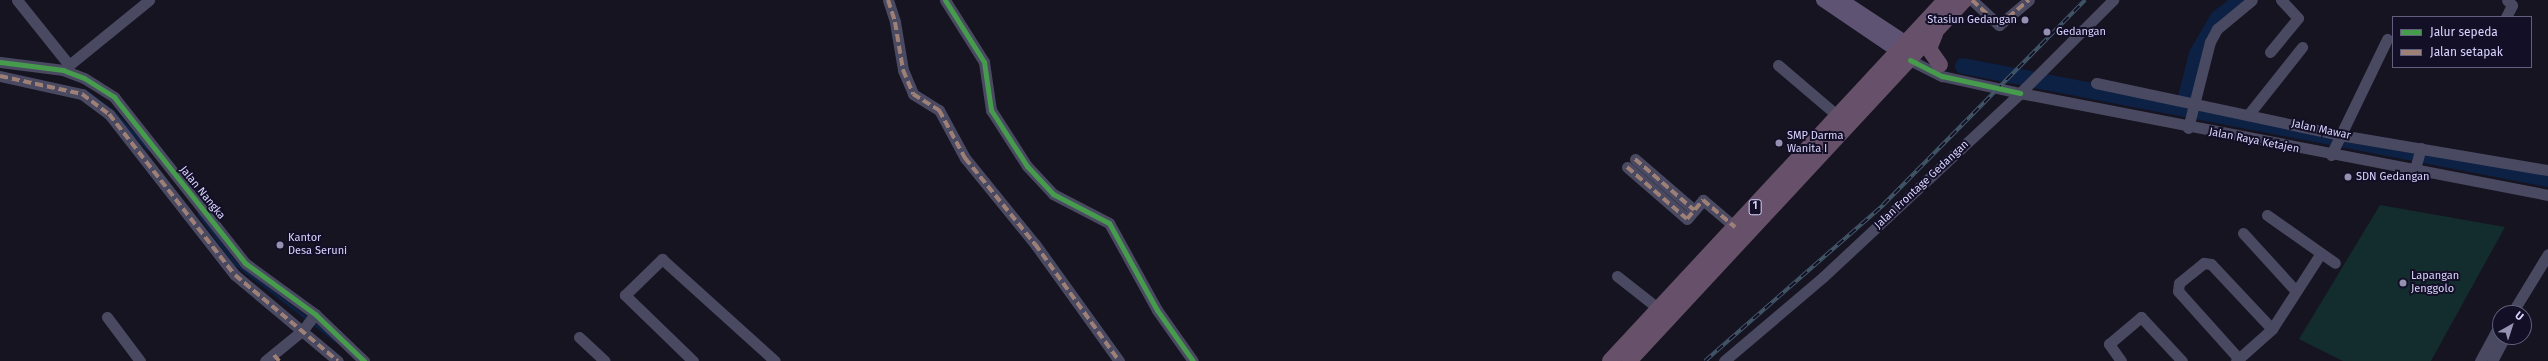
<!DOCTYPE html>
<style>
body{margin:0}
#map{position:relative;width:2548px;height:361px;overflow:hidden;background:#161421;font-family:"Fira Sans",sans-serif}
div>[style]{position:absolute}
.green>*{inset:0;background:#132c2d}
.stream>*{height:2.5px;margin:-1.25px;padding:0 1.25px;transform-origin:1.25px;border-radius:1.25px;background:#0d2144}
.river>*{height:16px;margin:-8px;padding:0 8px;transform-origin:8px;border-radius:8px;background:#0d2144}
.minor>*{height:11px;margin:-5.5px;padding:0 5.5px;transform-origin:5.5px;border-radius:5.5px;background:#4a4962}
.major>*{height:14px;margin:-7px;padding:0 7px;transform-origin:7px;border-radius:7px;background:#5e5373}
.highway>*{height:16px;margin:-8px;padding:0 8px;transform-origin:8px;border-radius:8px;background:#67516a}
.rail>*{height:4px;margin-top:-2px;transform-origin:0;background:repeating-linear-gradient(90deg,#130f26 0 8px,#43596b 0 16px);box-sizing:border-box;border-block:1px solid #43596b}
.quiet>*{height:4px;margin-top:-2px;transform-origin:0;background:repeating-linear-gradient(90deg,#9e8076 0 8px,transparent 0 12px)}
.cycleway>*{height:5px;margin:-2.5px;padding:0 2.5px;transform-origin:2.5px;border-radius:2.5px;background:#469c4c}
.dots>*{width:11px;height:11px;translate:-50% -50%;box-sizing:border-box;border:2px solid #130f26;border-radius:50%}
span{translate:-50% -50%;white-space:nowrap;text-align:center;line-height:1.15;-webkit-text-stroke:4px #130f26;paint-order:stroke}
.shield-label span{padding:1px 3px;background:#130f26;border:1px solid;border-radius:3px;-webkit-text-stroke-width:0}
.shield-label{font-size:10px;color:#d9d4ff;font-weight:700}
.poi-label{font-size:11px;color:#d9d4ff}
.right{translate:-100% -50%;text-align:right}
.left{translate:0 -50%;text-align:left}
.street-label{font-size:11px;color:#d9d4ff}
.legend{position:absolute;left:2392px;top:16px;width:140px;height:52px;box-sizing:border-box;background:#130f26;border:1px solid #625e7d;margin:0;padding:5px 7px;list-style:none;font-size:12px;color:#d9d4ff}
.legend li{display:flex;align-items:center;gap:8px;height:20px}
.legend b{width:20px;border:1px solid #625e7d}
.north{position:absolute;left:2492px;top:305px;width:40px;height:40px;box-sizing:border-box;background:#130f26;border:1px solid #625e7d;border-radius:50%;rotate:39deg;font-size:11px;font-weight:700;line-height:16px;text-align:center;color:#d9d4ff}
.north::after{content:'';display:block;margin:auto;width:14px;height:18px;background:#9591b1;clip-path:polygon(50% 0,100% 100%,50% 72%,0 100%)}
</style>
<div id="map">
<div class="green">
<div style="clip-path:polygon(2380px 205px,2505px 227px,2431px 361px,2343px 361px,2299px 339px)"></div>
</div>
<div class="stream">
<div style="left:86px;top:91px;width:34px;rotate:37deg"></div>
<div style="left:113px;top:111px;width:52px;rotate:47.4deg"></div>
<div style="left:199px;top:214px;width:61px;rotate:53.7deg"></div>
<div style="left:235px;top:263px;width:92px;rotate:37.5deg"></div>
<div style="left:312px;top:322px;width:29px;rotate:38deg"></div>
</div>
<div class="river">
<div style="left:1963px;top:66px;width:596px;rotate:10.93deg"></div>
<div style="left:2185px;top:101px;width:49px;rotate:-75.7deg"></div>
<div style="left:2197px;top:54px;width:42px;rotate:-59.7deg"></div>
<div style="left:2218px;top:18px;width:30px;rotate:-37deg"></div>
</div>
<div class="minor">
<div style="left:17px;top:0;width:83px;rotate:51.3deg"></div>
<div style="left:888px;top:0;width:23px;rotate:72deg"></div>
<div style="left:895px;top:22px;width:49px;rotate:80.5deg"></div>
<div style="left:903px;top:70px;width:26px;rotate:67deg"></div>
<div style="left:913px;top:94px;width:31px;rotate:32deg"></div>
<div style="left:939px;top:110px;width:55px;rotate:61.6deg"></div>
<div style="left:965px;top:158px;width:111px;rotate:50.9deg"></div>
<div style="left:1035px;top:244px;width:144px;rotate:54.3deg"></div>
<div style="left:945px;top:0;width:73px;rotate:57.8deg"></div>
<div style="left:984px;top:62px;width:49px;rotate:81.7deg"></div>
<div style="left:991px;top:110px;width:67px;rotate:57.3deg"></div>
<div style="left:1027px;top:166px;width:38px;rotate:47deg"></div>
<div style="left:1053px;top:194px;width:63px;rotate:27.4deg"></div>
<div style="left:1109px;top:223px;width:99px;rotate:61.1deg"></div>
<div style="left:1157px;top:310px;width:62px;rotate:54.8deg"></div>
<div style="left:1972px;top:0;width:37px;rotate:43deg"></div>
<div style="left:1999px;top:25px;width:39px;rotate:-40deg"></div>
<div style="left:2506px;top:17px;width:13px;rotate:-63deg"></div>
<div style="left:2512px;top:5px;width:7px;rotate:-135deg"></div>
<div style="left:2270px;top:52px;width:44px;rotate:-50.5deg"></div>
<div style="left:2298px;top:18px;width:25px;rotate:-133deg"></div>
<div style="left:1910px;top:60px;width:36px;rotate:27deg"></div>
<div style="left:1942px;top:76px;width:80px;rotate:12.3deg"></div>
<div style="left:2020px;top:93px;width:538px;rotate:10.93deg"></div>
<div style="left:0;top:62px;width:64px;rotate:7.2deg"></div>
<div style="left:63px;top:70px;width:22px;rotate:21deg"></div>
<div style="left:84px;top:78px;width:36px;rotate:32deg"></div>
<div style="left:114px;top:97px;width:211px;rotate:51.7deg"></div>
<div style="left:245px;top:263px;width:87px;rotate:36.1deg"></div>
<div style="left:315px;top:314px;width:68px;rotate:43.8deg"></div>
<div style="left:1778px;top:65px;width:80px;rotate:40.4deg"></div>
<div style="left:63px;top:70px;width:111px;rotate:-39.1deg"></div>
<div style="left:0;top:76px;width:84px;rotate:12.4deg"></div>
<div style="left:82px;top:94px;width:34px;rotate:37deg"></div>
<div style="left:109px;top:114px;width:204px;rotate:52deg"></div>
<div style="left:235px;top:275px;width:134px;rotate:39.9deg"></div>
<div style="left:2096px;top:83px;width:249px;rotate:12deg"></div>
<div style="left:2340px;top:135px;width:211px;rotate:9.6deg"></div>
<div style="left:2248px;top:115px;width:87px;rotate:-51.5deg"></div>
<div style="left:2188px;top:128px;width:89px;rotate:-75.7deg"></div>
<div style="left:2210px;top:42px;width:15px;rotate:-62deg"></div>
<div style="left:2217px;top:29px;width:45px;rotate:-39.6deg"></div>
<div style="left:2331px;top:155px;width:129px;rotate:-64.2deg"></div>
<div style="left:1635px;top:159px;width:78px;rotate:40.8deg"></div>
<div style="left:1627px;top:167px;width:79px;rotate:40.9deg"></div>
<div style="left:1687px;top:219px;width:25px;rotate:-50deg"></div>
<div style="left:1703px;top:200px;width:42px;rotate:40.2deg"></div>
<div style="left:2414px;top:172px;width:25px;rotate:-74deg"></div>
<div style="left:2267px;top:215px;width:83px;rotate:35.2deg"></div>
<div style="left:2243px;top:233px;width:77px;rotate:47.6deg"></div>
<div style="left:1617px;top:276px;width:53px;rotate:38.2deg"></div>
<div style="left:2512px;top:313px;width:69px;rotate:-58.6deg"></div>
<div style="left:107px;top:317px;width:55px;rotate:53.1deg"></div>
<div style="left:579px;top:337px;width:35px;rotate:43deg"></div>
<div style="left:2239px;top:359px;width:91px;rotate:-131.9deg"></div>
<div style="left:2178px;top:291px;width:8px;rotate:-83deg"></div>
<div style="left:2179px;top:283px;width:32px;rotate:-39deg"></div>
<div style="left:2204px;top:263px;width:7px;rotate:8deg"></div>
<div style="left:2211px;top:264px;width:89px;rotate:46.8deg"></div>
<div style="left:265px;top:361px;width:49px;rotate:-39.2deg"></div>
<div style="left:303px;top:330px;width:20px;rotate:-53deg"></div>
<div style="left:693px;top:361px;width:95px;rotate:-135.9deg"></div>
<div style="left:625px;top:295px;width:52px;rotate:-44.2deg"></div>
<div style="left:662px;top:259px;width:152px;rotate:42.1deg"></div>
<div style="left:1724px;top:361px;width:130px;rotate:-40.3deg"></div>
<div style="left:1823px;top:277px;width:270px;rotate:-43deg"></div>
<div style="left:2020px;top:93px;width:132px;rotate:-45deg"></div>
<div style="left:2121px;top:361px;width:21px;rotate:-125deg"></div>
<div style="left:2109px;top:344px;width:42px;rotate:-40.2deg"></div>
<div style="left:2141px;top:317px;width:60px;rotate:47deg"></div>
<div style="left:2236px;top:361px;width:48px;rotate:-41.6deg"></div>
<div style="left:2272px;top:329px;width:90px;rotate:-57.2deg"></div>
<div style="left:2480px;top:361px;width:42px;rotate:-61.6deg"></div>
<div style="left:2492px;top:361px;width:27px;rotate:-62deg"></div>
</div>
<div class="major">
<div style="left:1823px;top:0;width:102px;rotate:34.2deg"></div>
<div style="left:1841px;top:0;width:87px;rotate:33.3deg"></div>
</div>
<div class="highway">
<div style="left:1935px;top:34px;width:16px;rotate:112deg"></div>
<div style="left:1929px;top:49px;width:19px;rotate:55deg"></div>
<div style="left:1610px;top:361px;width:493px;rotate:-47.1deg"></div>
<div style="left:1629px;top:361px;width:493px;rotate:-47.1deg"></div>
</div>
<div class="rail">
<div style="left:1705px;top:361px;width:237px;rotate:-41.2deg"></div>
<div style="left:1883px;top:205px;width:288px;rotate:-45.4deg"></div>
</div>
<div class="quiet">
<div style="left:888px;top:0;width:23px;rotate:72deg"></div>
<div style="left:895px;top:22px;width:49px;rotate:80.5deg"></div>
<div style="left:903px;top:70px;width:26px;rotate:67deg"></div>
<div style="left:913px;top:94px;width:31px;rotate:32deg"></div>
<div style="left:939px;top:110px;width:55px;rotate:61.6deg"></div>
<div style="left:965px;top:158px;width:111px;rotate:50.9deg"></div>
<div style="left:1035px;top:244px;width:144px;rotate:54.3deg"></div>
<div style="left:1972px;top:0;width:37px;rotate:43deg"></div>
<div style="left:1999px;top:25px;width:39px;rotate:-40deg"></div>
<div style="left:0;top:76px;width:84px;rotate:12.4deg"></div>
<div style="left:82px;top:94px;width:34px;rotate:37deg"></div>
<div style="left:109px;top:114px;width:204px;rotate:52deg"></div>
<div style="left:235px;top:275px;width:134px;rotate:39.9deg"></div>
<div style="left:1635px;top:159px;width:78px;rotate:40.8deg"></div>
<div style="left:1627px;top:167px;width:79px;rotate:40.9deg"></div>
<div style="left:1687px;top:219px;width:25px;rotate:-50deg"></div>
<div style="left:1703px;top:200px;width:42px;rotate:40.2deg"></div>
<div style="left:274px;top:355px;width:8px;rotate:50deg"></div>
</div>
<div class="cycleway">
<div style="left:945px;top:0;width:73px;rotate:57.8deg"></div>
<div style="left:984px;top:62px;width:49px;rotate:81.7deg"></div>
<div style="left:991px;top:110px;width:67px;rotate:57.3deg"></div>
<div style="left:1027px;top:166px;width:38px;rotate:47deg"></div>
<div style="left:1053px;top:194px;width:63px;rotate:27.4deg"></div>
<div style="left:1109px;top:223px;width:99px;rotate:61.1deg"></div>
<div style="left:1157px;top:310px;width:62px;rotate:54.8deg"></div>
<div style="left:1910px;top:60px;width:36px;rotate:27deg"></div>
<div style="left:1942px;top:76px;width:80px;rotate:12.3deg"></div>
<div style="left:0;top:62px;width:64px;rotate:7.2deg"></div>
<div style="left:63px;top:70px;width:22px;rotate:21deg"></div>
<div style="left:84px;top:78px;width:36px;rotate:32deg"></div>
<div style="left:114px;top:97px;width:211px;rotate:51.7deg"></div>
<div style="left:245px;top:263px;width:87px;rotate:36.1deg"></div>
<div style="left:315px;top:314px;width:68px;rotate:43.8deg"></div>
</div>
<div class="dots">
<div style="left:2025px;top:20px;background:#9591b1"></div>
<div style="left:2047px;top:32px;background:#9591b1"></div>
<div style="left:1779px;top:143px;background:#9591b1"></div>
<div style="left:2348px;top:177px;background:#9591b1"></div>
<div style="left:280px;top:245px;background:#9591b1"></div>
<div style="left:2403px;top:283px;background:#9591b1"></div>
</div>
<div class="shield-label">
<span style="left:1755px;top:207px">1</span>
</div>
<div class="poi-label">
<span class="right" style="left:2017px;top:20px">Stasiun Gedangan</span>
<span class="left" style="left:2056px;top:32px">Gedangan</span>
<span class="left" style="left:1787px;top:143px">SMP Darma<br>Wanita I</span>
<span class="left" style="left:2356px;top:177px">SDN Gedangan</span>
<span class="left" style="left:288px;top:245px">Kantor<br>Desa Seruni</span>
<span class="left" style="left:2411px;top:283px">Lapangan<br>Jenggolo</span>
</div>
<div class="street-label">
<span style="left:2321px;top:130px;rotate:12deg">Jalan Mawar</span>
<span style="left:2254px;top:141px;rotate:11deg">Jalan Raya Ketajen</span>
<span style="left:1922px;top:185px;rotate:-43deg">Jalan Frontage Gedangan</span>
<span style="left:202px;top:193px;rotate:51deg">Jalan Nangka</span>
</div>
<ul class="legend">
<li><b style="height:5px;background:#469c4c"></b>Jalur sepeda</li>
<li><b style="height:5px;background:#9e8076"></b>Jalan setapak</li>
</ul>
<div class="north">U</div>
</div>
